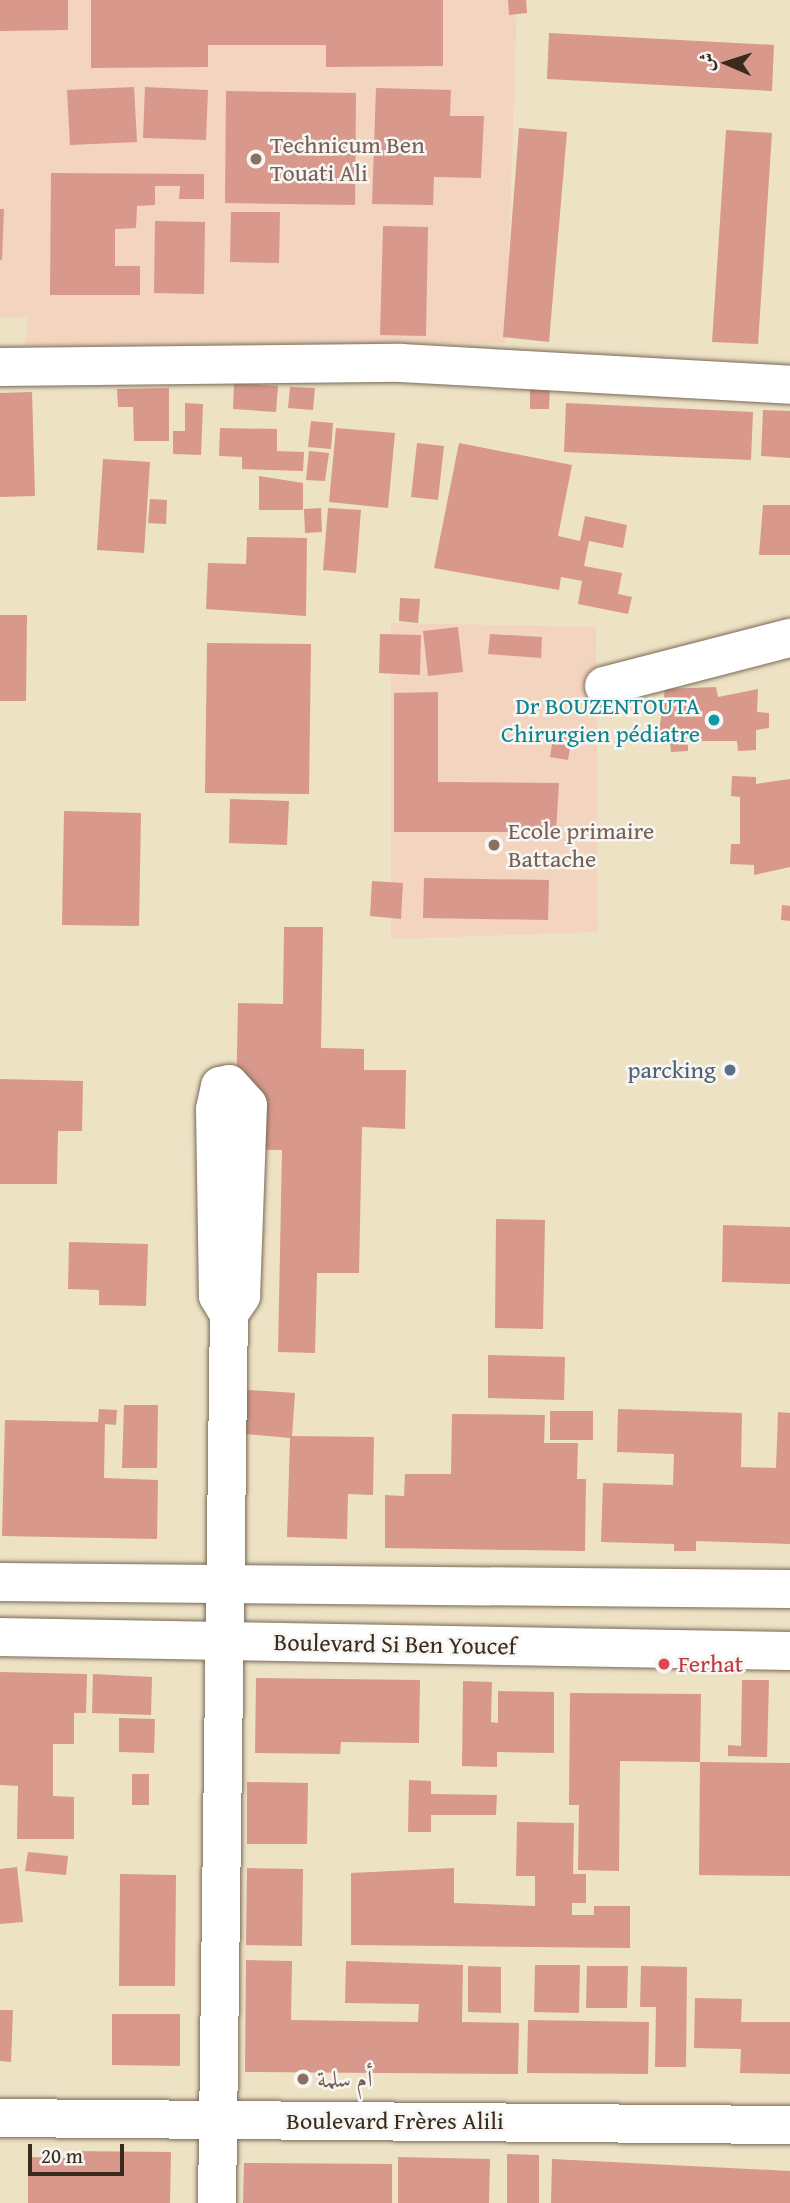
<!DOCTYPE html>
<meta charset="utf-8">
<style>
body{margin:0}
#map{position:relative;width:790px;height:2203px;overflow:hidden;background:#ede2c4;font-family:"Gentium Book Plus",Amiri,serif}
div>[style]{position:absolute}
.built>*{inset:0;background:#f3d4bf}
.building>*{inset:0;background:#d8988b}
.roads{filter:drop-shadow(0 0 2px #796a58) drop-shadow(0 0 2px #796a58)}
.street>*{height:38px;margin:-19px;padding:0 19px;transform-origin:19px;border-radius:19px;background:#fff}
.secondary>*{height:38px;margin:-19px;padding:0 19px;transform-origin:19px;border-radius:19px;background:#fff}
.dots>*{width:19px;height:19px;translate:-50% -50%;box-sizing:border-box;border:4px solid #f6f6f2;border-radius:50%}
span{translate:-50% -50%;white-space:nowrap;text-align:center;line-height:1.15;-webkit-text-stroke:5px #f6f6f2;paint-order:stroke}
.education-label{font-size:24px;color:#785e54}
.left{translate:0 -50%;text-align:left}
.culture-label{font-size:24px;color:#0d838f}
.right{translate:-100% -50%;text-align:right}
.service-label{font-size:24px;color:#4e5e75}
.street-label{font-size:24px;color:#3b2a1e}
.health-label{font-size:24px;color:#be3a42}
.north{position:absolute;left:692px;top:28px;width:70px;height:70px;-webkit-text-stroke:5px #f6f6f2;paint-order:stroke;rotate:273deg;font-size:19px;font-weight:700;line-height:28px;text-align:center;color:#3b2a1e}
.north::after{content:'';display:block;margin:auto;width:24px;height:32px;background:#3b2a1e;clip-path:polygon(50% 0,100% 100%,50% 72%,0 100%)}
.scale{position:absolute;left:28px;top:2144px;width:96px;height:32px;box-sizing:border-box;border:4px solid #3b2a1e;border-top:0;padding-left:9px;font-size:21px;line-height:24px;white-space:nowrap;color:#3b2a1e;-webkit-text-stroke:5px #f6f6f2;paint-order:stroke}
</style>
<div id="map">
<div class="built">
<div style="clip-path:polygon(0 0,517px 0,506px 343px,25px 345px,28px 318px,0 318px)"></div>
<div style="clip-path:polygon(391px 623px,596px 627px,598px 932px,391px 939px)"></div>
</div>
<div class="building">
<div style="clip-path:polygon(0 0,68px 0,68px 30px,0 31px)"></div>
<div style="clip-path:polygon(91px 0,443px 0,443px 66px,326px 67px,326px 45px,208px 45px,208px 67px,91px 68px)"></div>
<div style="clip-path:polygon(508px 0,526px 0,527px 13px,509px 15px)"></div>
<div style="clip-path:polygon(549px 33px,774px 45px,772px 91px,547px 79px)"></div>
<div style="clip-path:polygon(134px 87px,137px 142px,70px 145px,67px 90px)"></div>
<div style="clip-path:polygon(145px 87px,208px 90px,206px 140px,143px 138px)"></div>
<div style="clip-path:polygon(376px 88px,451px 90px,450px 116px,484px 116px,481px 178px,434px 177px,433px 205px,372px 204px)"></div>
<div style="clip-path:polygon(226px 91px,356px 93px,355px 205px,225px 203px)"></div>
<div style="clip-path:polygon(519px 128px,567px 132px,549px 342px,503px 337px)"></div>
<div style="clip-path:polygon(726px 130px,772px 133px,758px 344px,712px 342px)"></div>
<div style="clip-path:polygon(51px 173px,204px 174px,204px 199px,179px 199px,180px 186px,155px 186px,155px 205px,137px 206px,136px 228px,115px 229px,115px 266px,140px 266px,140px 295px,50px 295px)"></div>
<div style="clip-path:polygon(0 209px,4px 209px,2px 260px,0 260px)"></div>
<div style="clip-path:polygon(231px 212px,280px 212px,279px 263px,230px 262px)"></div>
<div style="clip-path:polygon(155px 221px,205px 222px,204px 294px,154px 293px)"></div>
<div style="clip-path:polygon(383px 226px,428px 227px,426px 336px,380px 335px)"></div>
<div style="clip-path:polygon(234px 383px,278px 386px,276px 412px,233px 409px)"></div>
<div style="clip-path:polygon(290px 387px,315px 388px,313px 410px,288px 408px)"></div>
<div style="clip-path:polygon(530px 387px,550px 388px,549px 409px,530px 409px)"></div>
<div style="clip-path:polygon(169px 388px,169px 441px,134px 441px,133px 407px,118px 407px,117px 389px)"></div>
<div style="clip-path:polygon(32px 392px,35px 496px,0 497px,0 393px)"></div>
<div style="clip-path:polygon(185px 403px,203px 404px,201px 455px,173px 454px,173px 431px,185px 431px)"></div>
<div style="clip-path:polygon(566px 403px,753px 412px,751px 460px,564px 452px)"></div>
<div style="clip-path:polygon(763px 410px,790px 411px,790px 458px,761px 456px)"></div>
<div style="clip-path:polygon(311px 421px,333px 423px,331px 449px,308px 447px)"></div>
<div style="clip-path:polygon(220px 428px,277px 429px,277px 451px,304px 452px,303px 471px,242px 469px,242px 457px,219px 456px)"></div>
<div style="clip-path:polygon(336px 428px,395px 433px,388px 508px,329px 502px)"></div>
<div style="clip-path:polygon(417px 443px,444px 446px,438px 500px,411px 497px)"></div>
<div style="clip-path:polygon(459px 443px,572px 465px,558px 536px,580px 541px,585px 516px,627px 525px,623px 548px,589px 541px,584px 566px,622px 573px,618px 594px,632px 597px,628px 614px,578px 604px,582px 581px,561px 577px,559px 590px,434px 568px)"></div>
<div style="clip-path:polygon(309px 451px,329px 453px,325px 481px,306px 480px)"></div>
<div style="clip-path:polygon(103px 459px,150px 462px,144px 553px,97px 550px)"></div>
<div style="clip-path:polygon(259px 476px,303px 483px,303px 510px,259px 510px)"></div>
<div style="clip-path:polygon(150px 499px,167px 500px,166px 524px,148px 523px)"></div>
<div style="clip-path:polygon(763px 505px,790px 505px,790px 555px,759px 555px)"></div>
<div style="clip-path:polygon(321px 508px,322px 532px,305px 533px,304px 509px)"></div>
<div style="clip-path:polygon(328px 508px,361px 510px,356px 573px,323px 570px)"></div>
<div style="clip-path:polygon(247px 537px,307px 538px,306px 616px,206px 609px,208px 563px,246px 564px)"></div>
<div style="clip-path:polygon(400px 598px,420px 599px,418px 623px,399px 621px)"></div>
<div style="clip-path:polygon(0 615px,27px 615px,26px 701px,0 701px)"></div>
<div style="clip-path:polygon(458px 627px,463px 672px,428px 676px,423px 631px)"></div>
<div style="clip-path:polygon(380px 634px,421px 635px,420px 675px,379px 673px)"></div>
<div style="clip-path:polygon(490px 634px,542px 637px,541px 658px,488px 654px)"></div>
<div style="clip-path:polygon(207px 643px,311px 644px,309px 794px,205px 793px)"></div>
<div style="clip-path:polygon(716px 687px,718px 697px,758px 689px,757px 712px,769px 713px,769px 728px,756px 730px,756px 750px,738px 751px,737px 741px,688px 741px,688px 751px,671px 752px,669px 731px,659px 732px,665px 689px)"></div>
<div style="clip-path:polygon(438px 692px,438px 782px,559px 783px,556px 832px,394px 832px,394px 693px)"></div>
<div style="clip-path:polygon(554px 732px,572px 735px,568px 760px,550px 757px)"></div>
<div style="clip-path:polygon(732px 776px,756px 777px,756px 784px,790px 779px,790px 867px,754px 875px,754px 865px,730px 864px,731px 844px,740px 844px,740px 797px,731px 796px)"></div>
<div style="clip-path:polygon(230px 799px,289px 801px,287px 845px,229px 843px)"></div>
<div style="clip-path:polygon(64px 811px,141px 813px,139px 926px,62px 925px)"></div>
<div style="clip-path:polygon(424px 878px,549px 880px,548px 920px,423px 918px)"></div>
<div style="clip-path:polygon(372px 881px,403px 883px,401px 919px,370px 916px)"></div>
<div style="clip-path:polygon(782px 905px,790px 906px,790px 921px,781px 920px)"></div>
<div style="clip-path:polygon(284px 927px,323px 927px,321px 1048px,364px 1049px,364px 1070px,406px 1070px,405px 1129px,362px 1127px,359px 1273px,317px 1273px,315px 1353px,278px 1352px,282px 1150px,235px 1149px,238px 1003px,283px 1004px)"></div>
<div style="clip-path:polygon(0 1079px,83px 1081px,82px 1131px,58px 1131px,57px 1184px,0 1184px)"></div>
<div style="clip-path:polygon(496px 1219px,545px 1220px,543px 1329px,495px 1328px)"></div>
<div style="clip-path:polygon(723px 1225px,790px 1227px,790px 1284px,722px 1282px)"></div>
<div style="clip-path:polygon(69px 1242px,148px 1244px,146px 1306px,99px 1305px,99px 1290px,68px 1289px)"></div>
<div style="clip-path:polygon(488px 1355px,565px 1357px,564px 1400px,488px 1398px)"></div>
<div style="clip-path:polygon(235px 1389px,295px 1393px,292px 1436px,374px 1437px,373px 1495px,348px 1494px,347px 1539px,287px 1537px,290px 1438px,233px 1433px)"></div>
<div style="clip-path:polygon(124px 1405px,158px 1405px,157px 1468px,122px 1468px)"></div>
<div style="clip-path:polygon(99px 1409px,117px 1410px,116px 1425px,105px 1424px,104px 1478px,158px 1480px,157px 1539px,2px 1536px,5px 1420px,98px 1422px)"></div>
<div style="clip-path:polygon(618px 1409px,742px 1413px,741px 1467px,776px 1468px,778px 1412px,790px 1413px,790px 1544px,696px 1541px,696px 1551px,674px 1551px,674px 1544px,601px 1542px,603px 1483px,673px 1485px,674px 1454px,617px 1452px)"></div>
<div style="clip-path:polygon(550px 1411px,593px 1411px,593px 1440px,550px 1440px)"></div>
<div style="clip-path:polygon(452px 1414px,545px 1415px,544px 1443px,578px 1443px,577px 1479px,586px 1479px,585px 1551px,385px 1548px,385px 1495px,404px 1496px,405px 1474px,451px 1474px)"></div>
<div style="clip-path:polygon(0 1672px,87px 1674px,86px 1713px,74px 1713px,74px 1744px,53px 1744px,53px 1796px,74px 1797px,74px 1839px,17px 1839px,18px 1786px,0 1785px)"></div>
<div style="clip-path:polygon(93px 1674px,152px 1677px,151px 1715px,92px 1713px)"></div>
<div style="clip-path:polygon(256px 1678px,420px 1680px,419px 1743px,341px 1742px,340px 1754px,255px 1753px)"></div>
<div style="clip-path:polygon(742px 1680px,769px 1680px,767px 1757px,728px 1756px,728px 1745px,741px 1746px)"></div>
<div style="clip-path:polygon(463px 1681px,492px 1682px,491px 1722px,498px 1723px,498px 1691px,554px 1692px,554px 1753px,497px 1752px,497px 1767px,462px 1766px)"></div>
<div style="clip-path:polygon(570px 1693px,701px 1694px,700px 1762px,790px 1763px,790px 1876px,699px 1875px,700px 1762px,620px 1761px,619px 1871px,578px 1870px,579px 1805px,569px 1805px)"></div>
<div style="clip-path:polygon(119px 1718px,155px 1719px,154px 1753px,119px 1752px)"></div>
<div style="clip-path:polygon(132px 1774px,149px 1774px,149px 1805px,132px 1805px)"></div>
<div style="clip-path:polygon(409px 1780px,431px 1781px,431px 1794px,497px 1795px,496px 1815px,431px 1815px,431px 1832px,408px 1832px)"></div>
<div style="clip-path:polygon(247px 1782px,308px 1783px,307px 1844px,247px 1844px)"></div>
<div style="clip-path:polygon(517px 1822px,574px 1823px,573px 1874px,586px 1874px,586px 1903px,572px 1903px,572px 1915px,594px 1915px,594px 1906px,630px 1906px,630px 1948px,351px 1945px,351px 1873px,454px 1868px,454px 1903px,535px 1906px,535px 1876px,516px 1876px)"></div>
<div style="clip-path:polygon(28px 1852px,68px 1856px,66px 1875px,25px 1871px)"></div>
<div style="clip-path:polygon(17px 1867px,23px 1922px,0 1924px,0 1869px)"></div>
<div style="clip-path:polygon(247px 1868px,303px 1869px,302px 1946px,246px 1945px)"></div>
<div style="clip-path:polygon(120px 1874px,176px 1875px,175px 1986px,119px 1986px)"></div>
<div style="clip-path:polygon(246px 1960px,292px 1961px,291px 2020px,418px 2022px,419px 2004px,345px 2003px,346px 1961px,463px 1965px,462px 2022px,519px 2023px,518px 2074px,245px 2072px)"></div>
<div style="clip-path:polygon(535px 1965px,580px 1965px,579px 2013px,534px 2012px)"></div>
<div style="clip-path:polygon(468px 1966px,501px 1967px,501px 2013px,468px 2012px)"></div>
<div style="clip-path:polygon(587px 1966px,628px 1966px,627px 2008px,586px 2008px)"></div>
<div style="clip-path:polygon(641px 1966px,687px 1967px,686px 2067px,655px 2067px,656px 2007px,640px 2007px)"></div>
<div style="clip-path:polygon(695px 1998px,742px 1999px,741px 2022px,790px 2022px,790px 2074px,740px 2073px,741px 2049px,694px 2048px)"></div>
<div style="clip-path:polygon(0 2010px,13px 2010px,11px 2062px,0 2061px)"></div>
<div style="clip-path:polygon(112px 2014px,180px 2014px,180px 2066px,112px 2065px)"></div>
<div style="clip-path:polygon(528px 2020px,649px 2022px,648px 2074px,527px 2073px)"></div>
<div style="clip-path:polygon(66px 2151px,171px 2152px,170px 2203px,28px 2203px,28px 2157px,66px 2158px)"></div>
<div style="clip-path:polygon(507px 2154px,539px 2155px,539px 2203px,507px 2203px)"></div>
<div style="clip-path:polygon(398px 2157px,490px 2159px,489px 2203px,398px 2203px)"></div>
<div style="clip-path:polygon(552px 2159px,790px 2171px,790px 2203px,551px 2203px)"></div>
<div style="clip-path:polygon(244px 2163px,392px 2164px,392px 2203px,243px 2203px)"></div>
</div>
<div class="roads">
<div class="street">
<div style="left:0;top:367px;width:401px;rotate:-0.6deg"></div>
<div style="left:401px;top:363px;width:390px;rotate:3.2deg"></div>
<div style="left:604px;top:686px;width:192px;rotate:-14.5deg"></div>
<div style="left:0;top:1582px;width:790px;rotate:0.51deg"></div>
<div style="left:0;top:1637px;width:790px;rotate:1.02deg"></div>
<div style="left:217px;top:2203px;width:889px;rotate:-89.23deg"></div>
<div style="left:229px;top:1314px;width:22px;rotate:-56deg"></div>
<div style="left:241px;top:1296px;width:191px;rotate:-87.9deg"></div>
<div style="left:248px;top:1105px;width:28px;rotate:-132deg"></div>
<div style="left:229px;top:1084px;width:9px;rotate:167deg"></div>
<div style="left:220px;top:1086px;width:24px;rotate:102deg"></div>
<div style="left:215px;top:1109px;width:187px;rotate:89.1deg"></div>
<div style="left:218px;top:1296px;width:21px;rotate:59deg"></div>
</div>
<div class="secondary">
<div style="left:0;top:2118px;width:790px;rotate:0.51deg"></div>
</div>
</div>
<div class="dots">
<div style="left:256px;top:159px;background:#8d6e63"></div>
<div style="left:714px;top:720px;background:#0f9aa8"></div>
<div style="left:494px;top:845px;background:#8d6e63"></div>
<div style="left:730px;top:1070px;background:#5c6f8a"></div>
<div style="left:664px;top:1664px;background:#e0444e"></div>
<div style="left:303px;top:2079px;background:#8d6e63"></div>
</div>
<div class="education-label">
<span class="left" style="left:270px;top:159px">Technicum Ben<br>Touati Ali</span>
<span class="left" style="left:508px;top:845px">Ecole primaire<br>Battache</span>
<span class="left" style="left:317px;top:2079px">أم سلمة</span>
</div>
<div class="culture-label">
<span class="right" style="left:700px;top:720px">Dr BOUZENTOUTA<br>Chirurgien pédiatre</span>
</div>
<div class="service-label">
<span class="right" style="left:716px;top:1070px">parcking</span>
</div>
<div class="street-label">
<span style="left:395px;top:1644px;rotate:1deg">Boulevard Si Ben Youcef</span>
<span style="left:395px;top:2121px">Boulevard Frères Alili</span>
</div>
<div class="health-label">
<span class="left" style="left:678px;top:1664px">Ferhat</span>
</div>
<div class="north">ش</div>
<div class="scale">20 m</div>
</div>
